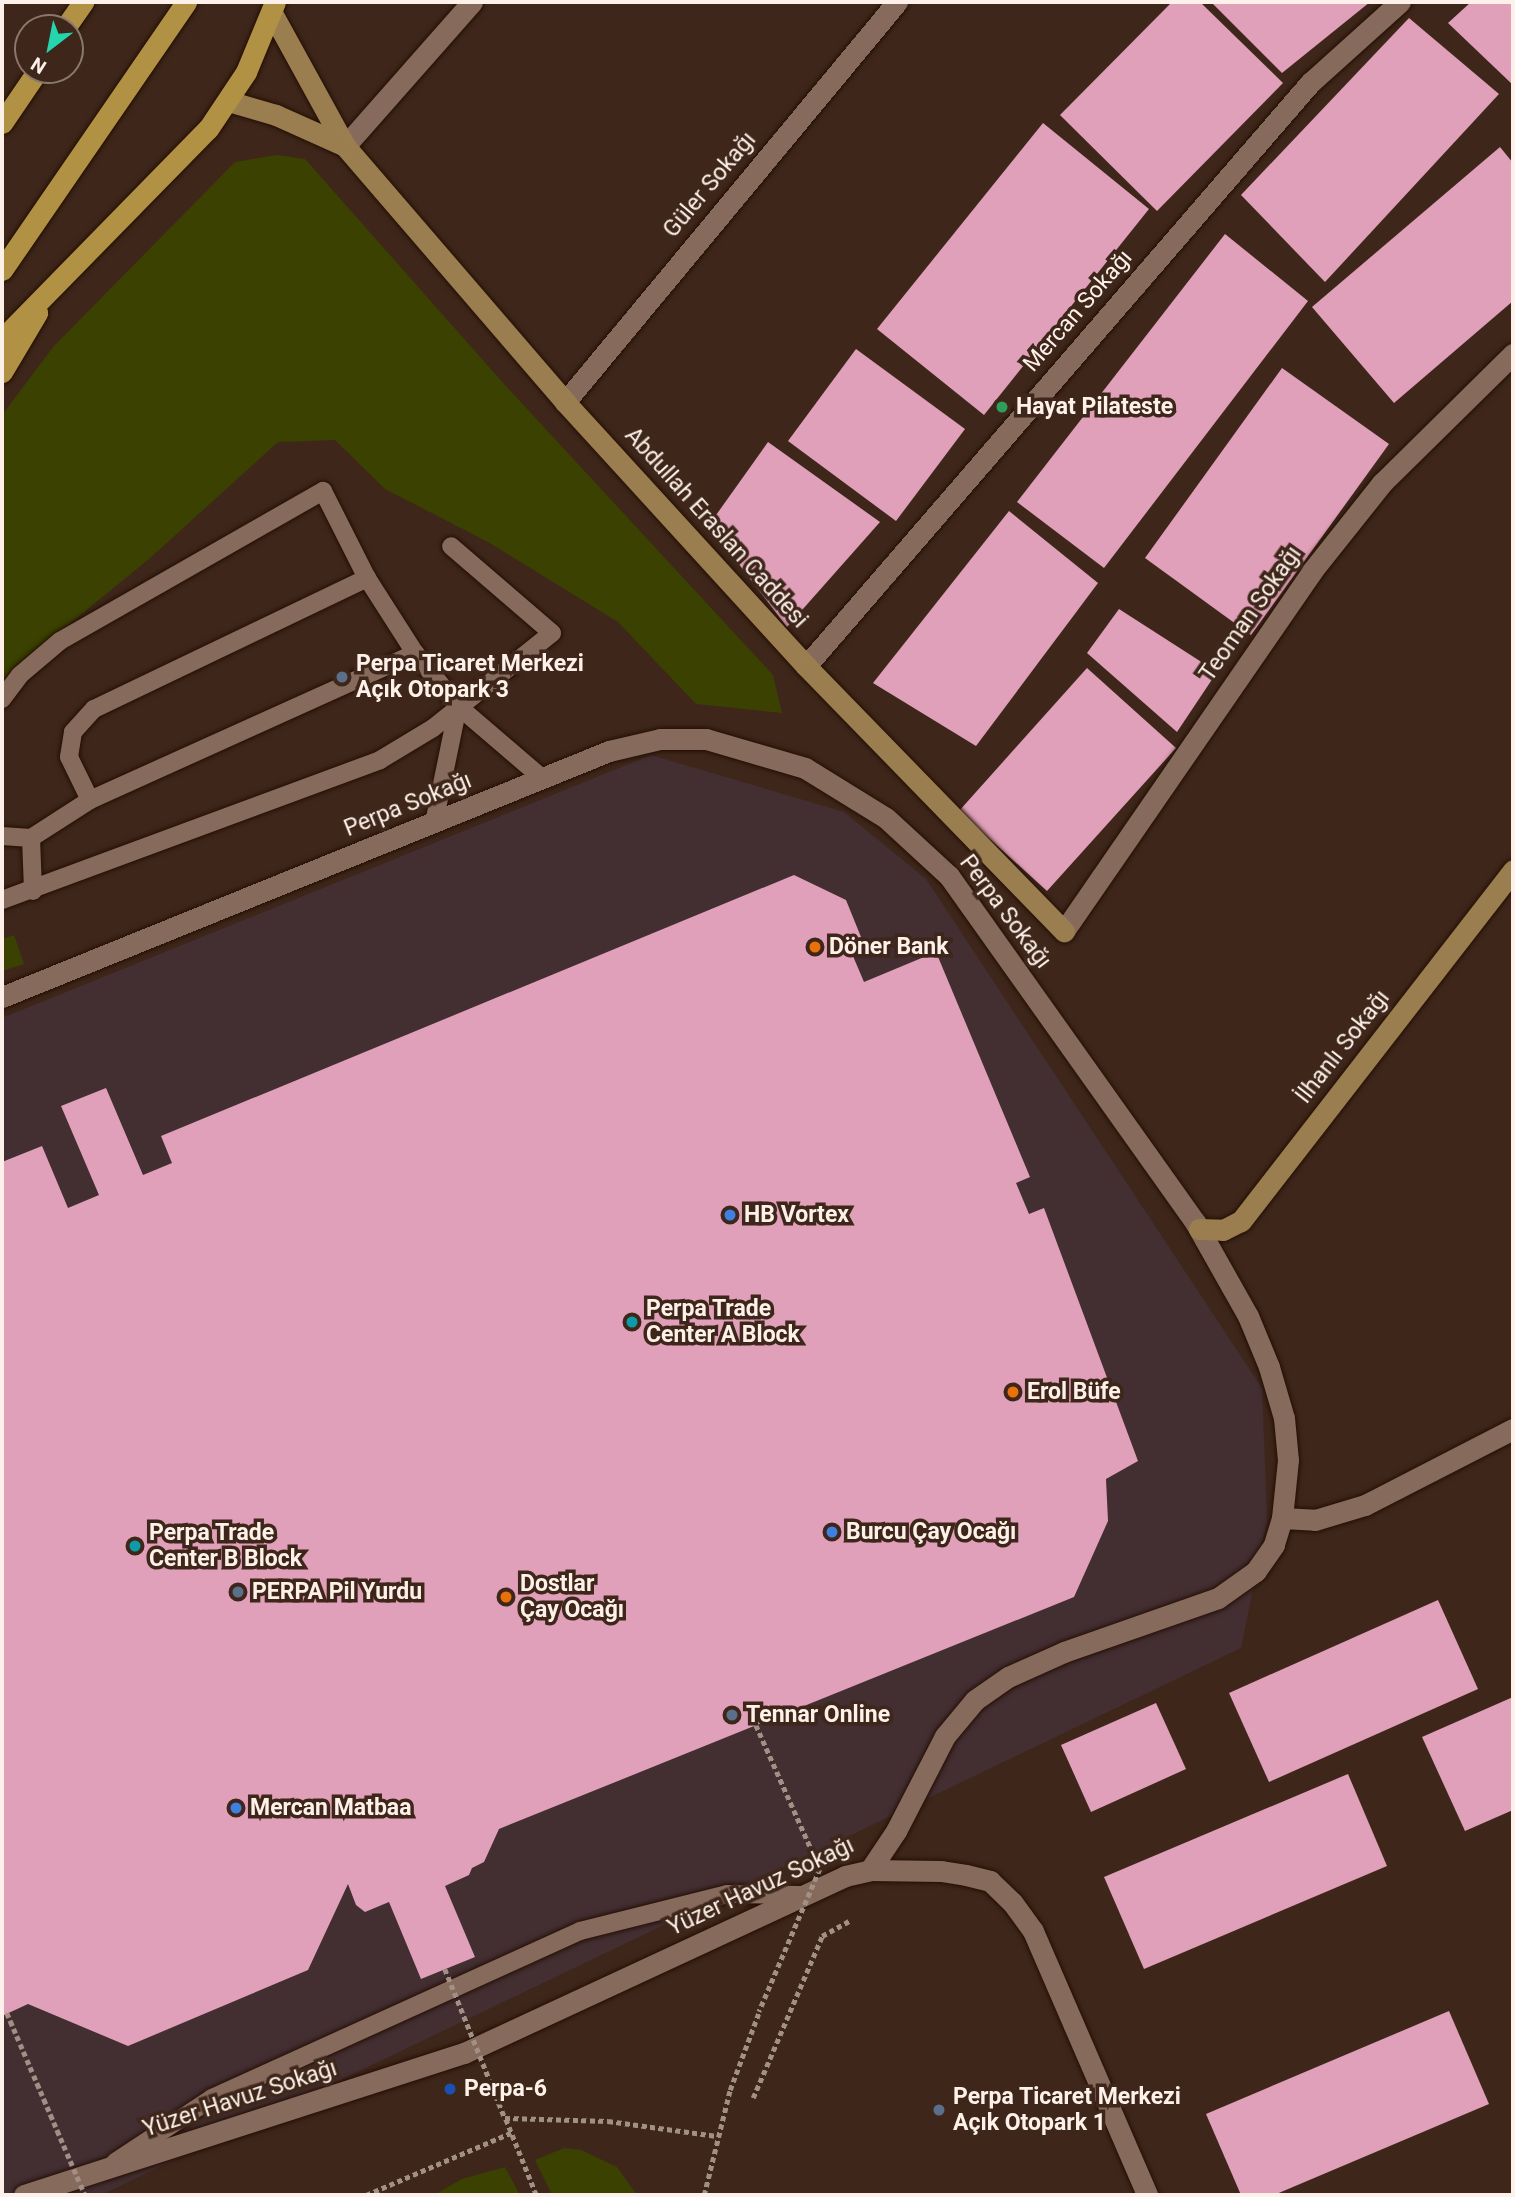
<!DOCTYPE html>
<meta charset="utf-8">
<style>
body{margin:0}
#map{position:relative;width:1515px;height:2197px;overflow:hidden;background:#3e271a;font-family:Roboto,sans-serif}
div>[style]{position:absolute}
.commercial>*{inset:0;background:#432e32}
.green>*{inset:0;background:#3a4101}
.building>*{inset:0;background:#e0a0b9}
.path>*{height:4.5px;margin-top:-2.25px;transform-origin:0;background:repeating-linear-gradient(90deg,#a29086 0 5px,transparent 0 8.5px)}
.roads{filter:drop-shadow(0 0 2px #240f04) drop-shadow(0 0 2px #240f04)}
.lane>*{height:18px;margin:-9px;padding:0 9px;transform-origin:9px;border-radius:9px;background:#866a5c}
.street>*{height:21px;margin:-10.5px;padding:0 10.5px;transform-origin:10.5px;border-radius:10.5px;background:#866a5c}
.secondary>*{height:21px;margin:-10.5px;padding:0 10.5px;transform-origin:10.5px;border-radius:10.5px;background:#9b7e50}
.primary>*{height:21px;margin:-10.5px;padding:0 10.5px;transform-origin:10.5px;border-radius:10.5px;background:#b19244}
.path-bridge>*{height:4.5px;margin-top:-2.25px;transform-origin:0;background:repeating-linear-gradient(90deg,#a29086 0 5px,transparent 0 8.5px)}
.dots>*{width:19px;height:19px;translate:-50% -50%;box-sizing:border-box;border:4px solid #3e271a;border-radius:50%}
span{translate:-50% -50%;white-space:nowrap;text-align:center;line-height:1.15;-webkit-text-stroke:7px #3e271a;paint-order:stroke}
.street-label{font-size:23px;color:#fef1ea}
.poi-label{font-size:23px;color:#fef1ea;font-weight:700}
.left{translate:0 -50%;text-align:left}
.frame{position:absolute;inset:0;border:4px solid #fef1ea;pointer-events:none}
.north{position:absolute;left:14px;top:14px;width:70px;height:70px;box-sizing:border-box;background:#3e271a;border:2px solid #8b786d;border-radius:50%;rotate:212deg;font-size:19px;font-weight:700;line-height:28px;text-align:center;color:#fef1ea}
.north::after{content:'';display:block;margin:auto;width:24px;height:32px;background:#25d5ae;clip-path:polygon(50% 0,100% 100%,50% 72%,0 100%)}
</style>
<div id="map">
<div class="commercial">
<div style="clip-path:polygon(651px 755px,844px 812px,926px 879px,1262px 1388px,1267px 1520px,1241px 1648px,101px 2195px,2px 2195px,2px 1018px)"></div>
</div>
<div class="green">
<div style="clip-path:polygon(277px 155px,305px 159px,504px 384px,773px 675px,782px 713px,696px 704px,618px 622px,488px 542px,385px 489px,335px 440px,278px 442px,149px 559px,25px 660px,2px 694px,2px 415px,54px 346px,235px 162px)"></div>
<div style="clip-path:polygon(14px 935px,24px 964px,2px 971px,2px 939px)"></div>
<div style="clip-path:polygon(564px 2148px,581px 2150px,617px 2167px,637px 2195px,552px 2195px,535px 2160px)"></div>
<div style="clip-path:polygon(505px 2167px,520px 2195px,434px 2195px,462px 2179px)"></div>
</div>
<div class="building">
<div style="clip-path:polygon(1172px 2px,1200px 2px,1283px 83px,1157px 211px,1060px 115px)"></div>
<div style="clip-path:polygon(1211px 2px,1370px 2px,1282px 73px)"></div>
<div style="clip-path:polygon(1471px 2px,1513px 2px,1513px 85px,1448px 23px)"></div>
<div style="clip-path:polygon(1409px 18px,1499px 94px,1325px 282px,1241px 195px)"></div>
<div style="clip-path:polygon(1043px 123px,1149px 209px,984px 415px,877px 329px)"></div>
<div style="clip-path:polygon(1500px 147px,1513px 163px,1513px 301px,1394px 403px,1312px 307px)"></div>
<div style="clip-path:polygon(1225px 234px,1308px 301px,1104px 568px,1017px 502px)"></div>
<div style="clip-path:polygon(856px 349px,965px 429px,896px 521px,788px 441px)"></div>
<div style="clip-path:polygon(1282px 368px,1389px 444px,1251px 635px,1145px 558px)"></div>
<div style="clip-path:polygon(768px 442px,880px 522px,787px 627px,709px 525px)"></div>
<div style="clip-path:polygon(1009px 511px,1098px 583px,976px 746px,873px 683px)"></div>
<div style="clip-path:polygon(1119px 609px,1217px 672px,1177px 732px,1087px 653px)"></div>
<div style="clip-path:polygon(1087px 668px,1176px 748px,1047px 891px,959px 811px)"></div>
<div style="clip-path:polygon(794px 875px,846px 900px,861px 937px,847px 942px,864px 982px,936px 952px,1030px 1177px,1016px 1183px,1029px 1214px,1044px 1208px,1138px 1461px,1106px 1479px,1108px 1521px,1074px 1597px,499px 1829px,484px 1862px,472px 1868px,469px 1875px,445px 1886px,475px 1957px,421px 1979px,389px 1902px,365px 1912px,356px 1905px,348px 1884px,308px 1970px,128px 2046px,28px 2004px,2px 2016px,2px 1162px,42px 1146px,68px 1208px,99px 1195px,61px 1106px,106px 1088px,143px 1175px,172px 1163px,161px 1136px)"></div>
<div style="clip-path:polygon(1438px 1600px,1478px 1689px,1269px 1782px,1229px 1693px)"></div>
<div style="clip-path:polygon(1513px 1697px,1513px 1810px,1465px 1831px,1422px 1737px)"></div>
<div style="clip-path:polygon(1156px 1703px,1186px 1769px,1091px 1812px,1061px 1745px)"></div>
<div style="clip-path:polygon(1348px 1774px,1387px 1866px,1144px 1969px,1104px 1877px)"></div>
<div style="clip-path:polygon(1449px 2011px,1489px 2104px,1274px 2195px,1241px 2195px,1206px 2114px)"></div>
</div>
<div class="path">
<div style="left:753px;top:2098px;width:176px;rotate:-66.9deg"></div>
<div style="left:822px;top:1936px;width:33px;rotate:-29deg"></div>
<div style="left:366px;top:2195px;width:158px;rotate:-23.2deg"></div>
<div style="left:536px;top:2195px;width:83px;rotate:-111.9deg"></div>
<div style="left:505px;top:2118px;width:103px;rotate:1.7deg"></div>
<div style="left:608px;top:2121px;width:110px;rotate:7.8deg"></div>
<div style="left:704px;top:2195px;width:108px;rotate:-76.1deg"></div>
<div style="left:730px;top:2090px;width:83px;rotate:-69.6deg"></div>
</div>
<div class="roads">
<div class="lane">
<div style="left:2px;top:699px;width:30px;rotate:-53deg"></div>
<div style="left:20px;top:675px;width:52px;rotate:-40.4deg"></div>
<div style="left:60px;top:641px;width:303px;rotate:-29.7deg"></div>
<div style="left:323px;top:491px;width:97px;rotate:63.2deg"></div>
<div style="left:367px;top:578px;width:89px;rotate:57.4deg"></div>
<div style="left:415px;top:653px;width:68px;rotate:50.9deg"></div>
<div style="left:458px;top:706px;width:111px;rotate:40.6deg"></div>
<div style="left:90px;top:800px;width:48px;rotate:-116deg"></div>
<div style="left:69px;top:757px;width:25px;rotate:-81deg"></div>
<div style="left:73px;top:732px;width:31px;rotate:-48deg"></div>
<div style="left:94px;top:709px;width:303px;rotate:-25.6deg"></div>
<div style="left:434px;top:823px;width:119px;rotate:-78.4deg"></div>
<div style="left:2px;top:836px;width:29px;rotate:4deg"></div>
<div style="left:31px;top:838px;width:70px;rotate:-32.8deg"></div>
<div style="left:90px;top:800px;width:357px;rotate:-24.3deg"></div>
<div style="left:31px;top:838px;width:53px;rotate:87.8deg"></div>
<div style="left:2px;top:900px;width:403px;rotate:-20.3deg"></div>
<div style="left:380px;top:760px;width:62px;rotate:-31.1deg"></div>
<div style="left:433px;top:728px;width:152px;rotate:-38.6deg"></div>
<div style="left:552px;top:633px;width:133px;rotate:-139.3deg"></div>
<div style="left:115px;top:2162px;width:116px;rotate:-33.4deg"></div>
<div style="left:212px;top:2098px;width:404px;rotate:-24.4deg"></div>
<div style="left:580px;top:1931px;width:152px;rotate:-14.1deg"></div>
<div style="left:727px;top:1894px;width:74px;rotate:0.8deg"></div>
</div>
<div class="street">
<div style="left:345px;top:146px;width:192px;rotate:-48.6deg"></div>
<div style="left:565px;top:402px;width:520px;rotate:-50.31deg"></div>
<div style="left:806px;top:666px;width:771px;rotate:-49.16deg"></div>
<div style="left:1310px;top:83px;width:121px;rotate:-42deg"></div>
<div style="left:1064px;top:931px;width:437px;rotate:-55.4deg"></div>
<div style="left:1312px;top:571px;width:112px;rotate:-51.5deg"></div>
<div style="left:1382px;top:483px;width:184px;rotate:-44.6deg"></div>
<div style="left:2px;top:997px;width:655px;rotate:-22.06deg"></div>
<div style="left:609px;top:751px;width:52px;rotate:-13.2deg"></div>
<div style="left:660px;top:739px;width:46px"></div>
<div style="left:706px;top:739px;width:103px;rotate:16.3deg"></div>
<div style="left:805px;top:768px;width:95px;rotate:31.7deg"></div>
<div style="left:886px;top:818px;width:86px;rotate:42.6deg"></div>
<div style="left:949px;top:876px;width:425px;rotate:54.6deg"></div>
<div style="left:1195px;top:1222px;width:108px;rotate:60.6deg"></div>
<div style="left:1248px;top:1316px;width:55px;rotate:67.6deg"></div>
<div style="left:1269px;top:1367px;width:53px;rotate:73.6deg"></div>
<div style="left:1284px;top:1418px;width:42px;rotate:84.6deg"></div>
<div style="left:1288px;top:1460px;width:58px;rotate:95.9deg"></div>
<div style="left:1282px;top:1518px;width:28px;rotate:107deg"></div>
<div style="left:1274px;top:1545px;width:32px;rotate:125deg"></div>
<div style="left:1256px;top:1571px;width:47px;rotate:144.6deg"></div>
<div style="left:1218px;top:1598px;width:163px;rotate:160.7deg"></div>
<div style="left:1064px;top:1652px;width:61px;rotate:155.9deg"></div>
<div style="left:1008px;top:1677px;width:40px;rotate:145.1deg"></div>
<div style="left:975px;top:1700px;width:47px;rotate:129.8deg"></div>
<div style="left:945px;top:1736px;width:107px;rotate:117.3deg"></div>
<div style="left:896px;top:1831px;width:47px;rotate:123.7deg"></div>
<div style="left:1282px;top:1518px;width:33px;rotate:3deg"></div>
<div style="left:1315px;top:1520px;width:52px;rotate:-16.7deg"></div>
<div style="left:1365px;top:1505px;width:166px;rotate:-27.2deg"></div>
<div style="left:24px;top:2195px;width:462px;rotate:-17.9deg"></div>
<div style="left:464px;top:2053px;width:420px;rotate:-24.9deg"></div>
<div style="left:845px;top:1876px;width:26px;rotate:-13deg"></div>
<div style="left:870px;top:1870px;width:71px;rotate:0.8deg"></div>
<div style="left:941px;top:1871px;width:25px;rotate:9deg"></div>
<div style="left:966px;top:1875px;width:25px;rotate:14deg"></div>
<div style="left:990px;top:1881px;width:30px;rotate:44deg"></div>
<div style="left:1012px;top:1902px;width:36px;rotate:54deg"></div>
<div style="left:1033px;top:1931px;width:288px;rotate:66.6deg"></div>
</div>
<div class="secondary">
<div style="left:272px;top:13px;width:152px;rotate:61.2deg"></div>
<div style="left:345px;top:146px;width:338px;rotate:49.3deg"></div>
<div style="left:565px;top:402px;width:357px;rotate:47.6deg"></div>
<div style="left:806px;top:666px;width:370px;rotate:45.8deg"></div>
<div style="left:228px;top:101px;width:50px;rotate:16.3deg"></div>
<div style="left:276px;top:115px;width:73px;rotate:24.1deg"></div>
<div style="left:1199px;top:1229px;width:24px;rotate:2deg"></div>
<div style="left:1223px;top:1230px;width:20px;rotate:-27deg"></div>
<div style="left:1241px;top:1221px;width:444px;rotate:-52.2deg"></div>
</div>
<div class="primary">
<div style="left:65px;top:28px;width:32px;rotate:-55deg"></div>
<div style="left:2px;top:123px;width:64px;rotate:-55.8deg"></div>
<div style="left:2px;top:270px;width:325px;rotate:-55.5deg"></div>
<div style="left:2px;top:339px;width:294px;rotate:-45.6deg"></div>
<div style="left:208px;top:129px;width:69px;rotate:-56.3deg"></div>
<div style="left:246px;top:72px;width:76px;rotate:-67.5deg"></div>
<div style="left:2px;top:372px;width:69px;rotate:-59.3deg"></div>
</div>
</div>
<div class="path-bridge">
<div style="left:756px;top:1725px;width:158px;rotate:66deg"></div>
<div style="left:820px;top:1869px;width:155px;rotate:113.1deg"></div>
<div style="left:445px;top:1969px;width:161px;rotate:68.1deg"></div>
<div style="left:7px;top:2013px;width:198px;rotate:66.8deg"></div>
</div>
<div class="dots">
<div style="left:1002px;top:407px;background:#2e9e5b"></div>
<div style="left:342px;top:677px;background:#5c6f8a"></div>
<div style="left:815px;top:947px;background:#e8710a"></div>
<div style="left:730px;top:1215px;background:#3f7fe0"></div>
<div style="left:632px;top:1322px;background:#0f9aa8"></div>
<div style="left:1013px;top:1392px;background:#e8710a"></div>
<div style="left:832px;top:1532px;background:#3f7fe0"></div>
<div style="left:135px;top:1546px;background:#0f9aa8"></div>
<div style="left:238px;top:1592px;background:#5c6f8a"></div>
<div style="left:506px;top:1597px;background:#e8710a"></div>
<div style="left:732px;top:1715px;background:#5c6f8a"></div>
<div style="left:236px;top:1808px;background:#3f7fe0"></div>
<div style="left:450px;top:2089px;background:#1a4fb4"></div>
<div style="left:939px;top:2110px;background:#5c6f8a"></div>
</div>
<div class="street-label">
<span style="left:710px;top:185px;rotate:-50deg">Güler Sokağı</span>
<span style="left:1078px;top:311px;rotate:-49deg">Mercan Sokağı</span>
<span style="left:716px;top:528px;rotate:48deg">Abdullah Eraslan Caddesi</span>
<span style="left:1251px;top:614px;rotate:-55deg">Teoman Sokağı</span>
<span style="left:408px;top:805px;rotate:-22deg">Perpa Sokağı</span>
<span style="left:1005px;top:912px;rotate:53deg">Perpa Sokağı</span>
<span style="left:1343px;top:1047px;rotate:-52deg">İlhanlı Sokağı</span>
<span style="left:761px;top:1887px;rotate:-25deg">Yüzer Havuz Sokağı</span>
<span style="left:240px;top:2099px;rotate:-18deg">Yüzer Havuz Sokağı</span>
</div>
<div class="poi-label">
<span class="left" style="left:1016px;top:407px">Hayat Pilateste</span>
<span class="left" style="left:356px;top:677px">Perpa Ticaret Merkezi<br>Açık Otopark 3</span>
<span class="left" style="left:829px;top:947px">Döner Bank</span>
<span class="left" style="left:744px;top:1215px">HB Vortex</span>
<span class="left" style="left:646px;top:1322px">Perpa Trade<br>Center A Block</span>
<span class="left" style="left:1027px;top:1392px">Erol Büfe</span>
<span class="left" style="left:846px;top:1532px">Burcu Çay Ocağı</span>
<span class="left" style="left:149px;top:1546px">Perpa Trade<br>Center B Block</span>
<span class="left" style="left:520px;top:1597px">Dostlar<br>Çay Ocağı</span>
<span class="left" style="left:252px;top:1592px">PERPA Pil Yurdu</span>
<span class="left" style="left:746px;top:1715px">Tennar Online</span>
<span class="left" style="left:250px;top:1808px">Mercan Matbaa</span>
<span class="left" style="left:464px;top:2089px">Perpa-6</span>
<span class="left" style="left:953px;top:2110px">Perpa Ticaret Merkezi<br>Açık Otopark 1</span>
</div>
<div class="frame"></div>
<div class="north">N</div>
</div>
